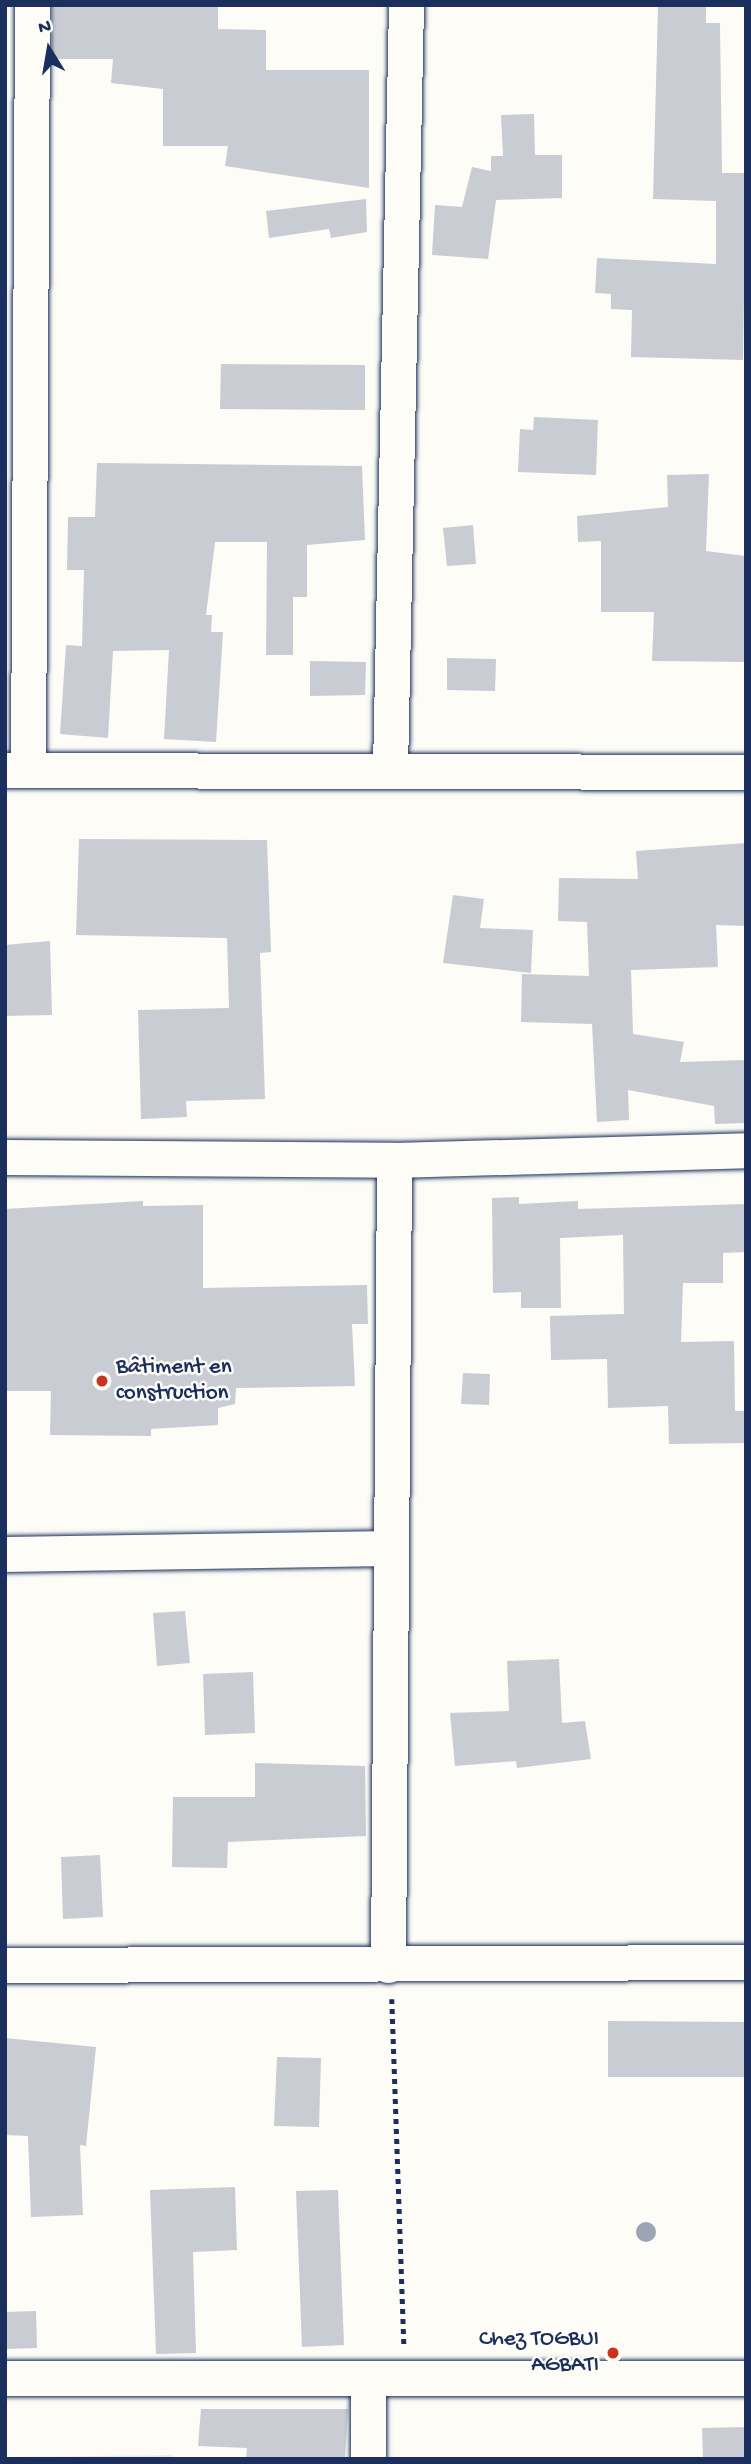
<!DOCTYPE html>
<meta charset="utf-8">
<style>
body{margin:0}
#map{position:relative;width:751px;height:2464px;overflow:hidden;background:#fdfcf7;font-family:"Gochi Hand",sans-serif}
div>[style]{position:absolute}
.built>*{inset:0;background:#edeeec}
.building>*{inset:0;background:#c9ccd3}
.path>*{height:4.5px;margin-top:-2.25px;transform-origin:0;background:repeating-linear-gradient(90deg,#1b2f5e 0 5px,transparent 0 10px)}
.roads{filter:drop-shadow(0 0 2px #1b2f5e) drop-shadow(0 0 2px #1b2f5e)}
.street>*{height:35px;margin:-17.5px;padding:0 17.5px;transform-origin:17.5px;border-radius:17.5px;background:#fdfcf7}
.trees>*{width:20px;height:20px;margin:-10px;border-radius:50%;background:#9ca4b5}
.dots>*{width:19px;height:19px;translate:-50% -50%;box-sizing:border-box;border:4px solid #fdfcf7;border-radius:50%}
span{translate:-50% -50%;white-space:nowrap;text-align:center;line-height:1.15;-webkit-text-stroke:5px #fdfcf7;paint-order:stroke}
.poi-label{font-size:23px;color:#1b2f5e}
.left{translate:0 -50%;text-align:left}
.right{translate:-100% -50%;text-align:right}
.frame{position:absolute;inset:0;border:7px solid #1b2f5e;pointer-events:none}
.north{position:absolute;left:14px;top:14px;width:70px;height:70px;-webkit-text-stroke:5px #fdfcf7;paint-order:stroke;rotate:349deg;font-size:19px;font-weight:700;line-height:28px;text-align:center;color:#1b2f5e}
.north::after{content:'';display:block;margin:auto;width:24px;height:32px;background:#1b2f5e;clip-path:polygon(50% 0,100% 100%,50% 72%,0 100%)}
</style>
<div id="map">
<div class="built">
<div style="clip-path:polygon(173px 2455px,176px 2459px,6px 2459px,6px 2457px)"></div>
</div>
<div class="building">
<div style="clip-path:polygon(52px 5px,218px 5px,218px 29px,266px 30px,266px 70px,369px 70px,369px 188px,225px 166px,228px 146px,163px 146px,163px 89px,111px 83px,113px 59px,52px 59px)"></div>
<div style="clip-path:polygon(658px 5px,706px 5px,706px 23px,720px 23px,722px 173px,746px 173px,743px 360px,631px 357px,632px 310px,611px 309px,611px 294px,595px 293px,597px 258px,716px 264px,716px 201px,653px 199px)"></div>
<div style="clip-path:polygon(534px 114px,535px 155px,562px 155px,562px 198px,496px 200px,488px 259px,432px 255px,435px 205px,462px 207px,472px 167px,491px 171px,491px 156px,503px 156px,501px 115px)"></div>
<div style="clip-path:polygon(366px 199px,367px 232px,331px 238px,329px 229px,269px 238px,266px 211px)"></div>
<div style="clip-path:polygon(221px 364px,365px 365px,365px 410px,220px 409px)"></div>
<div style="clip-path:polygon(534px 417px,598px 420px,596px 475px,518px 472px,520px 429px,533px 430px)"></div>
<div style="clip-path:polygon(97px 463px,362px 466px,365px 540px,307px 545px,307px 597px,293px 597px,293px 655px,266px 655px,267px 542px,215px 542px,206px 615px,212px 615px,211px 632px,223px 632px,216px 742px,164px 739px,169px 650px,113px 651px,108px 738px,60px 734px,66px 645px,82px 646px,84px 570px,67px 570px,68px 517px,95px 517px)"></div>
<div style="clip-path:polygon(709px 474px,706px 551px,746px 556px,746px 662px,652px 661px,654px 612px,601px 612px,601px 541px,578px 542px,577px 516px,668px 507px,667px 475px)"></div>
<div style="clip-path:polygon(473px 525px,476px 564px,447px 566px,443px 528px)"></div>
<div style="clip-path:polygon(447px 658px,496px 659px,495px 691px,447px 690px)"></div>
<div style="clip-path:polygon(310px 661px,366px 662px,365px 695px,310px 696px)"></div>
<div style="clip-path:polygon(79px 839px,267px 840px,271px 952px,260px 953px,265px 1099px,186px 1101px,187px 1117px,141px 1119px,138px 1010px,229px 1008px,227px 938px,76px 935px)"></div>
<div style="clip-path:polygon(746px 843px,746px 926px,716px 925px,718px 967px,631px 970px,633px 1034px,684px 1042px,680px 1062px,746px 1060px,746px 1123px,715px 1124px,714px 1106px,628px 1090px,629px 1120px,597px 1122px,592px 1024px,521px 1022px,522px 974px,589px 976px,587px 922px,558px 921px,559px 878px,638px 879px,636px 851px)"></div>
<div style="clip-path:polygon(453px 895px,484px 899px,480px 928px,533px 930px,531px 973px,443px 963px)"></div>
<div style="clip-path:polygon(50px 941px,52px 1015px,5px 1016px,5px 945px)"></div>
<div style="clip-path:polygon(519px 1197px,519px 1204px,578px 1201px,578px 1209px,746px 1204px,746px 1252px,723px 1253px,723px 1283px,683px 1283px,681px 1342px,734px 1341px,735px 1411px,746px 1411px,746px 1443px,669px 1444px,668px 1406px,608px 1408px,607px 1359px,551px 1360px,550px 1316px,624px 1314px,623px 1235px,560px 1238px,561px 1308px,521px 1308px,521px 1292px,493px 1293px,492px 1198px)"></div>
<div style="clip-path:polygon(143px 1201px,143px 1206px,203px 1205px,203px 1288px,367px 1285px,368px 1324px,352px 1324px,355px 1386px,236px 1388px,235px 1404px,218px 1408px,218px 1425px,151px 1429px,151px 1436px,50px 1435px,51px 1391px,5px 1391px,5px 1209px)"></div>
<div style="clip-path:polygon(463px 1373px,490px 1374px,489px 1405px,461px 1404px)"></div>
<div style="clip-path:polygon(185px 1611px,190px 1663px,157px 1666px,153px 1613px)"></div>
<div style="clip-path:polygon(559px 1659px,562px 1723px,585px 1721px,591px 1759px,517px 1768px,516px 1761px,455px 1766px,450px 1713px,509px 1711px,507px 1661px)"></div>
<div style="clip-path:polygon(253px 1672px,255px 1733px,205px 1735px,203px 1674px)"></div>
<div style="clip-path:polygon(255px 1763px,365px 1766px,366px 1836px,228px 1842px,227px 1868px,172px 1867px,173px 1797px,255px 1797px)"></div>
<div style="clip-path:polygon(100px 1855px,103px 1917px,63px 1919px,61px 1857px)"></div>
<div style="clip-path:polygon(608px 2021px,746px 2022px,746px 2077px,608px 2077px)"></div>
<div style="clip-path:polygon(5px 2038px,96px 2047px,86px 2146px,80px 2145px,83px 2215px,31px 2217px,28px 2136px,5px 2135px)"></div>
<div style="clip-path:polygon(277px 2057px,321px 2058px,319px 2127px,274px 2126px)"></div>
<div style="clip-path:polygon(235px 2187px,237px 2250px,193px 2252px,196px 2353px,156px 2354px,150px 2190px)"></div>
<div style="clip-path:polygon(338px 2190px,344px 2345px,302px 2347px,296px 2191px)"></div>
<div style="clip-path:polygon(36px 2311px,37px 2348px,5px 2349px,5px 2312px)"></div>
<div style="clip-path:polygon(201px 2409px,348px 2409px,345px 2459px,246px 2459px,247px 2448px,198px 2446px)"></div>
<div style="clip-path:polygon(746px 2427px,746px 2459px,703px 2459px,702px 2428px)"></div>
</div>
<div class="path">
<div style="left:392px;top:1999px;width:345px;rotate:88deg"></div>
</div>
<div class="roads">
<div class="street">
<div style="left:390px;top:769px;width:764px;rotate:-88.8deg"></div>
<div style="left:5px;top:770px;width:741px;rotate:0.15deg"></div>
<div style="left:28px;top:770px;width:765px;rotate:-89.7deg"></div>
<div style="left:5px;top:1157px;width:389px;rotate:0.4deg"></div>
<div style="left:394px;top:1160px;width:352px;rotate:-1.6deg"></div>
<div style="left:5px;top:1554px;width:384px;rotate:-0.9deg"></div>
<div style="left:5px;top:1965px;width:741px;rotate:-0.23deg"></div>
<div style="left:388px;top:1965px;width:805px;rotate:-89.57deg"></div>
<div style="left:5px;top:2378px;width:741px"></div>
<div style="left:368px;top:2459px;width:79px;rotate:-90deg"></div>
</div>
</div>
<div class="trees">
<div style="left:646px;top:2232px"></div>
</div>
<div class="dots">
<div style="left:102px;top:1381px;background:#c8321e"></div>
<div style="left:613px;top:2353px;background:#c8321e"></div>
</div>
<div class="poi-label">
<span class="left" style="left:116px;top:1381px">Bâtiment en<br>construction</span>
<span class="right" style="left:599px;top:2353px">Chez TOGBUI<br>AGBATI</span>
</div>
<div class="frame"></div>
<div class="north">N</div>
</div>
